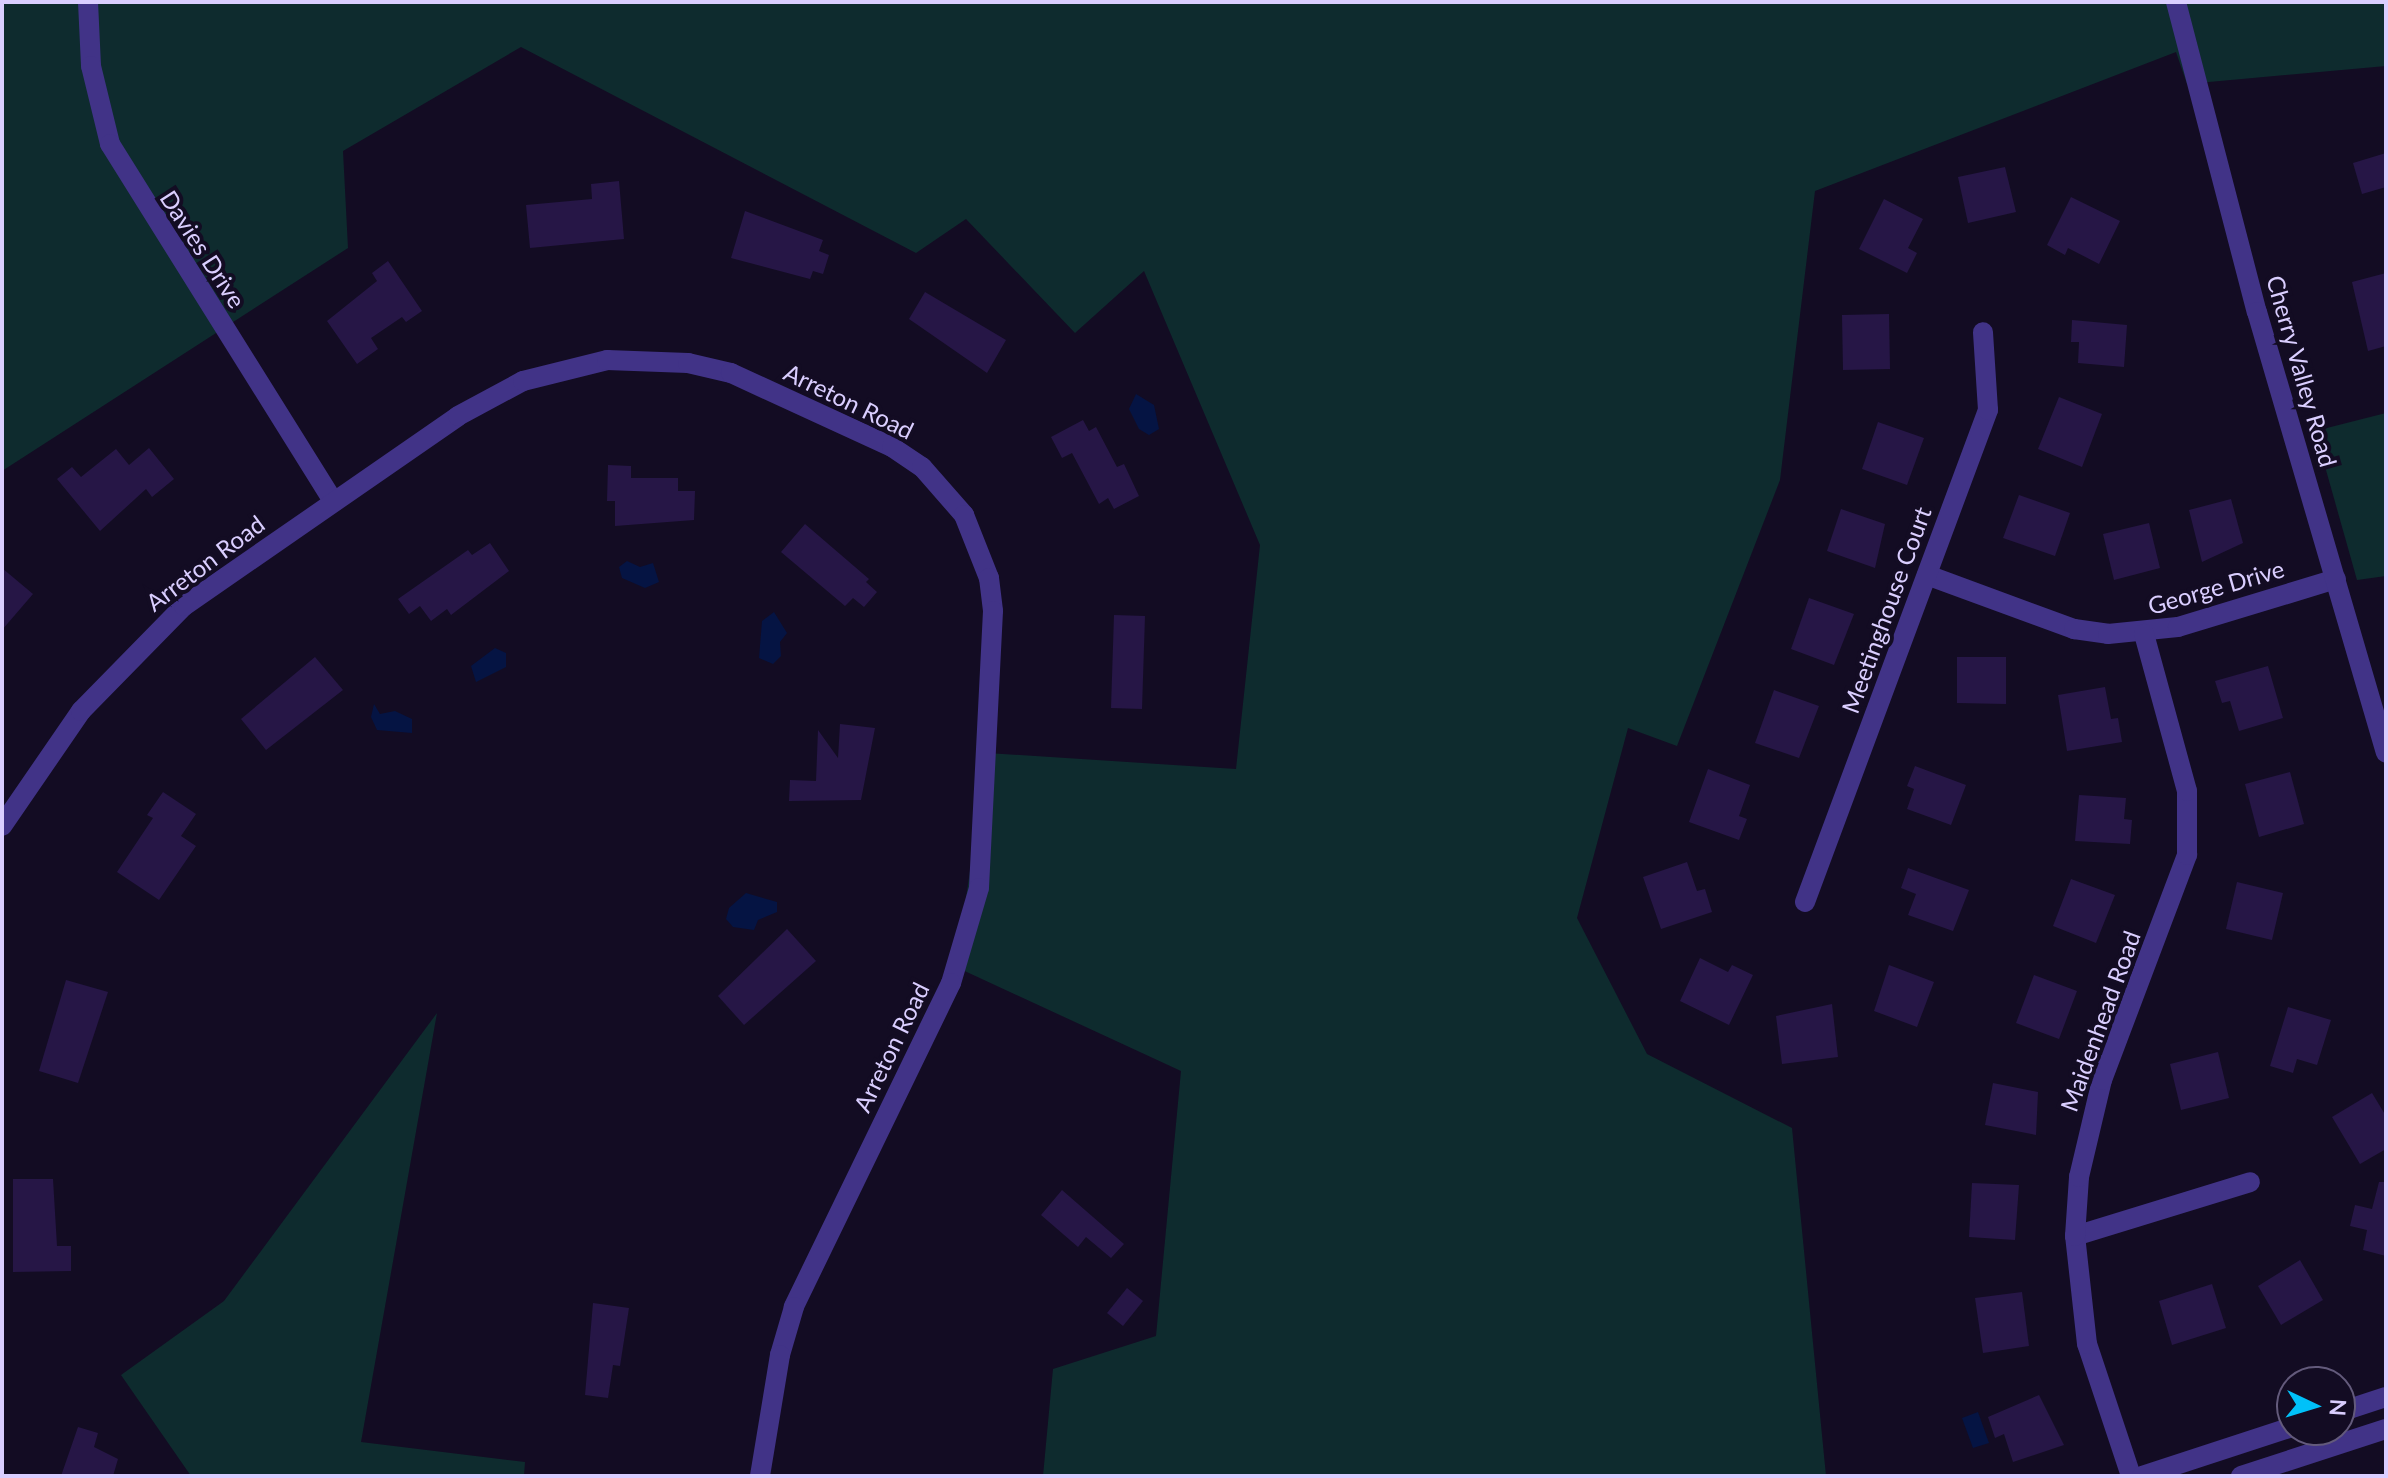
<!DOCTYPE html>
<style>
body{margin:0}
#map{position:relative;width:2388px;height:1478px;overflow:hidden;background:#130c23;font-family:Lato,sans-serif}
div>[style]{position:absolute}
.green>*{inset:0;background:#0e2b2e}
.water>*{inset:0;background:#051443}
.building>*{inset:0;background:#261646}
.minor>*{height:20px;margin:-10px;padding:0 10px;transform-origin:10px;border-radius:10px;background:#413387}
.tertiary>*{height:20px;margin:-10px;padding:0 10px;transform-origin:10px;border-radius:10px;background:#413387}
span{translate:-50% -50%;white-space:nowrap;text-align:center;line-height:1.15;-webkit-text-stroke:8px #130c23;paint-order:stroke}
.street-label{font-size:24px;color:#daceff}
.frame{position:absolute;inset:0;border:4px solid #daceff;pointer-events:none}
.north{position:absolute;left:2276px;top:1366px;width:80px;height:80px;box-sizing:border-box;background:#130c23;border:2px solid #635a7b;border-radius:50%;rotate:94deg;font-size:22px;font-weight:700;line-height:32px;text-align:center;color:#daceff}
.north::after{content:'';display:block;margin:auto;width:28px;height:36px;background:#00c1f9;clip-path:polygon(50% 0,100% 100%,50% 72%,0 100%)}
</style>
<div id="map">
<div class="green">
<div style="clip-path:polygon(2px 2px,2386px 2px,2386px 66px,2187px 84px,2176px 52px,1815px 191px,1780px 480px,1677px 746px,1628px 728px,1577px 918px,1647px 1054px,1792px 1128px,1826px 1476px,1043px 1476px,1053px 1369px,1156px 1336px,1181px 1071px,956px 967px,987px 753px,1236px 769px,1260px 545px,1144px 271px,1075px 333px,966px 219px,916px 253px,521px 47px,343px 151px,348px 248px,2px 471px)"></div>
<div style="clip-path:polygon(2386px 413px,2386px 576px,2357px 580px,2315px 431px)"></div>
<div style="clip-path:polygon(437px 1013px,361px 1442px,525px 1462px,524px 1476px,191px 1476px,121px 1375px,224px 1301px)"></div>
</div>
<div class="water">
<div style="clip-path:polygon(1136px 394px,1154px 405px,1159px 429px,1149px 435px,1139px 429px,1129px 409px)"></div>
<div style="clip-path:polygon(627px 561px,640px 567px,653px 563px,659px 582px,645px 588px,622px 578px,619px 567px)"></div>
<div style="clip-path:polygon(774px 612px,787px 633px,780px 642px,781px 656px,773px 664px,759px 658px,762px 621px)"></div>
<div style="clip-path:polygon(495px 648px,506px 653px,506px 667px,476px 682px,471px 666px)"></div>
<div style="clip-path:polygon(374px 704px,380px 714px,395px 711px,412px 719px,412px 733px,377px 730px,371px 717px)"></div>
<div style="clip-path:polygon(746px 893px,777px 902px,777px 912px,758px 920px,754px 930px,733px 927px,726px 919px,729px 908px)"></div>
<div style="clip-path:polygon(1978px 1412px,1989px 1443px,1973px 1448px,1962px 1418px)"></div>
</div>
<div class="building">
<div style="clip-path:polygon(2386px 153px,2386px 187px,2362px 194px,2353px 163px)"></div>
<div style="clip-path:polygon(2005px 167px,2016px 212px,1968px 223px,1958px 177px)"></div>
<div style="clip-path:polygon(619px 181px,624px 239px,530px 248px,526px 205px,592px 199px,591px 184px)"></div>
<div style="clip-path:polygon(2071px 197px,2120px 221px,2099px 264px,2068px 248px,2065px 255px,2047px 245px)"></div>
<div style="clip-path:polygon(1884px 199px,1923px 219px,1908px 248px,1917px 253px,1907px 273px,1859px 249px)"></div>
<div style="clip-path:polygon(745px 211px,823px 240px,819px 251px,829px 255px,823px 274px,813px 271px,810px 279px,731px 258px)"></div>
<div style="clip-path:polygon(388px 261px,422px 311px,406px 322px,402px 317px,371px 338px,378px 349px,357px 364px,327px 321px,377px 281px,372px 273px)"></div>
<div style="clip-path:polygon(2386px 273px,2386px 346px,2368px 351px,2352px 282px)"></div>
<div style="clip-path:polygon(925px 292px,1006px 340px,987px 373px,909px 319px)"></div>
<div style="clip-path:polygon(1889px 314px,1890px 369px,1843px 370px,1842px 315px)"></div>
<div style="clip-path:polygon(2072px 320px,2127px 325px,2124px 367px,2078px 363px,2079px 342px,2071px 342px)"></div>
<div style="clip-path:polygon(2059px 397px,2102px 414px,2082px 467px,2038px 449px)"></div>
<div style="clip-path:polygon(1083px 420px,1089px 431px,1096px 427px,1117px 467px,1124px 464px,1139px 496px,1114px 509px,1108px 498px,1099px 504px,1072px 453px,1062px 458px,1051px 437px)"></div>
<div style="clip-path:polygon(1878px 422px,1924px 438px,1907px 485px,1862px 469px)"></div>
<div style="clip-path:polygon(149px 448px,174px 479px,152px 497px,146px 489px,100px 531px,57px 479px,72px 467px,81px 477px,116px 449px,129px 465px)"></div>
<div style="clip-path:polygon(608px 465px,631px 466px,631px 478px,678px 478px,678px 491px,695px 491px,694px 520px,615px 526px,615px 501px,607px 501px)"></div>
<div style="clip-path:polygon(2019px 495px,2070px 513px,2055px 556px,2003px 538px)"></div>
<div style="clip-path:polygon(2231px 499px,2243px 543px,2202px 562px,2189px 510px)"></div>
<div style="clip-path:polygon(1841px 509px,1885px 524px,1875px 568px,1827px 551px)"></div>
<div style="clip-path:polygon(2149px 523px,2160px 568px,2114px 580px,2103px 534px)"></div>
<div style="clip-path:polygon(805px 524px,869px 579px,866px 582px,877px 592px,864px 607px,853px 598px,845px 606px,781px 552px)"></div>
<div style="clip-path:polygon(490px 543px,509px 571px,451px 615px,447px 609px,431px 621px,420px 606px,409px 614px,398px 599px,468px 550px,472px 555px)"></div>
<div style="clip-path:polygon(2px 568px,33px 594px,2px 630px)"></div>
<div style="clip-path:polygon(1809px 598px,1854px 614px,1834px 665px,1791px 649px)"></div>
<div style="clip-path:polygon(1114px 615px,1145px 616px,1142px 709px,1111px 708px)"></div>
<div style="clip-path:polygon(315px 657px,343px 690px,266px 750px,241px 719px)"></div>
<div style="clip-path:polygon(1957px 657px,2006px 657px,2006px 704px,1957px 703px)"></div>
<div style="clip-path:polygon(2268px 666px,2283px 718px,2239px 731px,2230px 701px,2222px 703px,2215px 681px)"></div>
<div style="clip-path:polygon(2105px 687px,2111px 719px,2118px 718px,2122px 742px,2067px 751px,2058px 695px)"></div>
<div style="clip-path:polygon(1774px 690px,1819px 706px,1799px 758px,1755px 743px)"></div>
<div style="clip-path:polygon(840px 724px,875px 728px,861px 800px,789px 801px,790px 780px,816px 781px,818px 730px,838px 758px)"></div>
<div style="clip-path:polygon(1915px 766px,1966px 785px,1951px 825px,1907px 809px,1914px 789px,1907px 786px)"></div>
<div style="clip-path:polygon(1708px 769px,1750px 785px,1739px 816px,1747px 819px,1739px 840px,1689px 822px)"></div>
<div style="clip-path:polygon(2290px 772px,2304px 824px,2259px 837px,2245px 784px)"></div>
<div style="clip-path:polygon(163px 792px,196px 814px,181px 836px,196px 846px,159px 900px,117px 872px,153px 818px,147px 815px)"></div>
<div style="clip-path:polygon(2079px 795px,2126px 798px,2124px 819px,2132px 820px,2130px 844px,2075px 841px)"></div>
<div style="clip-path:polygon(1687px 862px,1697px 891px,1705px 889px,1712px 912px,1661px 929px,1643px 877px)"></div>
<div style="clip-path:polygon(1908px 868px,1969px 890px,1953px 931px,1908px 915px,1916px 894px,1901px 888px)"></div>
<div style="clip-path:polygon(2071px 879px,2115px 895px,2096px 943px,2053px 926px)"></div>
<div style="clip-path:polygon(2237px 882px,2283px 893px,2272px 940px,2226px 929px)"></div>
<div style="clip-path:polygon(787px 929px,816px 961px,744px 1025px,718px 996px)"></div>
<div style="clip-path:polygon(1700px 958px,1728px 972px,1732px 965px,1753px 975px,1729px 1025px,1680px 1001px)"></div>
<div style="clip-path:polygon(1889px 965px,1934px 982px,1917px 1027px,1874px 1011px)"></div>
<div style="clip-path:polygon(2034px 975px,2077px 991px,2059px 1039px,2016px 1023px)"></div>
<div style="clip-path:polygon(66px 980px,108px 992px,78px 1083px,39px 1071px)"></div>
<div style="clip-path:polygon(1832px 1004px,1838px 1057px,1782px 1064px,1776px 1016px)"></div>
<div style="clip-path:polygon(2288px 1007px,2331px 1020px,2317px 1065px,2297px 1059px,2293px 1073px,2270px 1066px)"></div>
<div style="clip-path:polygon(2218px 1052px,2229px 1098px,2181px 1110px,2170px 1064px)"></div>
<div style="clip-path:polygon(1993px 1083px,2038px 1092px,2036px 1135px,1985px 1125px)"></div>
<div style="clip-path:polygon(2372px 1093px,2386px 1116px,2386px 1149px,2360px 1164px,2332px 1117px)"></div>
<div style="clip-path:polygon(13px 1179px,53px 1179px,57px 1246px,71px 1246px,71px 1271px,13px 1272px)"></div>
<div style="clip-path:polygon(2379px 1182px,2386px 1182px,2386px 1256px,2363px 1250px,2367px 1230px,2350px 1226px,2355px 1205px,2372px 1209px)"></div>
<div style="clip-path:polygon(1972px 1183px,2019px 1185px,2015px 1240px,1969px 1237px)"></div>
<div style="clip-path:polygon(1062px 1190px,1124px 1244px,1111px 1258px,1086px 1237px,1078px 1247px,1041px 1215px)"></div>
<div style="clip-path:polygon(2300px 1260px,2323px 1300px,2281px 1325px,2258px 1286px)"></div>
<div style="clip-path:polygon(2212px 1284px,2226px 1328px,2172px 1345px,2159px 1301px)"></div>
<div style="clip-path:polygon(1127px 1288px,1143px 1301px,1123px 1326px,1107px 1313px)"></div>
<div style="clip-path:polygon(2022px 1292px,2029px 1346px,1983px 1353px,1975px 1298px)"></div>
<div style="clip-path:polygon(593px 1303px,629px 1308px,620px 1366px,613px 1365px,608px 1398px,585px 1395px)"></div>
<div style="clip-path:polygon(2039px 1395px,2064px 1445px,2013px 1462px,2004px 1434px,1995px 1438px,1988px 1417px)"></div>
<div style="clip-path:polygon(78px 1427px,98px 1433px,94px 1447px,118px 1459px,113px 1476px,61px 1476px)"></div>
</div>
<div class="minor">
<div style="left:88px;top:2px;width:64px;rotate:87.3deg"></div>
<div style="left:91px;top:66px;width:80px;rotate:76.3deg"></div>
<div style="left:110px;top:144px;width:422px;rotate:58deg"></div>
<div style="left:1927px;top:575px;width:157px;rotate:20.2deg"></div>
<div style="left:2074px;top:629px;width:34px;rotate:8deg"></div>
<div style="left:2108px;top:634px;width:70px;rotate:-5.7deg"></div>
<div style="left:2178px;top:627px;width:165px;rotate:-16.9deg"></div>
<div style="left:2px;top:826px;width:140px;rotate:-55.5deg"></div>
<div style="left:81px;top:711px;width:147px;rotate:-45.6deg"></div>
<div style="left:184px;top:606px;width:333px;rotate:-34.7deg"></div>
<div style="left:458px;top:416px;width:74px;rotate:-28.3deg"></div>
<div style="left:523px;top:381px;width:87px;rotate:-14deg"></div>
<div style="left:607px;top:360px;width:81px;rotate:2.1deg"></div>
<div style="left:688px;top:363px;width:44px;rotate:13.1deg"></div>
<div style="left:731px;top:373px;width:177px;rotate:24.7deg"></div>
<div style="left:892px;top:447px;width:36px;rotate:34deg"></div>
<div style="left:922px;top:467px;width:64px;rotate:48.8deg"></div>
<div style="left:964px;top:515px;width:68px;rotate:68.4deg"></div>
<div style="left:989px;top:578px;width:33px;rotate:83deg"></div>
<div style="left:993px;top:611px;width:277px;rotate:92.9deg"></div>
<div style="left:979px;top:888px;width:99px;rotate:106.4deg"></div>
<div style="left:951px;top:983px;width:360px;rotate:115.9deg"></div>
<div style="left:794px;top:1307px;width:50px;rotate:106.3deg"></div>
<div style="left:780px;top:1355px;width:123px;rotate:99.4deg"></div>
<div style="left:1805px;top:902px;width:525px;rotate:-69.6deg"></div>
<div style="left:1988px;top:410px;width:78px;rotate:-93.7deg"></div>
<div style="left:2075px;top:1236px;width:183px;rotate:-17.1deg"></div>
<div style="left:2340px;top:1412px;width:48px;rotate:-18.1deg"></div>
<div style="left:2131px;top:1476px;width:139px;rotate:-108.4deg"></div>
<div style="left:2087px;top:1344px;width:109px;rotate:-96.3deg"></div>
<div style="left:2075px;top:1236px;width:59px;rotate:-86.1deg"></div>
<div style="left:2079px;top:1177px;width:100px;rotate:-76.7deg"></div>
<div style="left:2102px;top:1080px;width:241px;rotate:-69.3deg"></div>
<div style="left:2187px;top:855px;width:64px;rotate:-90deg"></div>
<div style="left:2187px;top:791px;width:163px;rotate:-105.3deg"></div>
<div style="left:2142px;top:1476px;width:158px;rotate:-18.1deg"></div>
<div style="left:2241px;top:1476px;width:152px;rotate:-18deg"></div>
</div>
<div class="tertiary">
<div style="left:2176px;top:2px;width:320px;rotate:75.4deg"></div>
<div style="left:2257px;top:312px;width:459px;rotate:73.7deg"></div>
</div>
<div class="street-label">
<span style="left:203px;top:249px;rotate:57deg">Davies Drive</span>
<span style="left:2302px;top:371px;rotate:74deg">Cherry Valley Road</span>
<span style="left:849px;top:401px;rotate:26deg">Arreton Road</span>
<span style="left:205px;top:563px;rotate:-37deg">Arreton Road</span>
<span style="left:2216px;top:587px;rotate:-16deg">George Drive</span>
<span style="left:1886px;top:610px;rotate:-70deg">Meetinghouse Court</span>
<span style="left:2100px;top:1021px;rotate:-70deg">Maidenhead Road</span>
<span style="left:891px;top:1047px;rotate:-64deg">Arreton Road</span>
</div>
<div class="frame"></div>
<div class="north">N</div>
</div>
